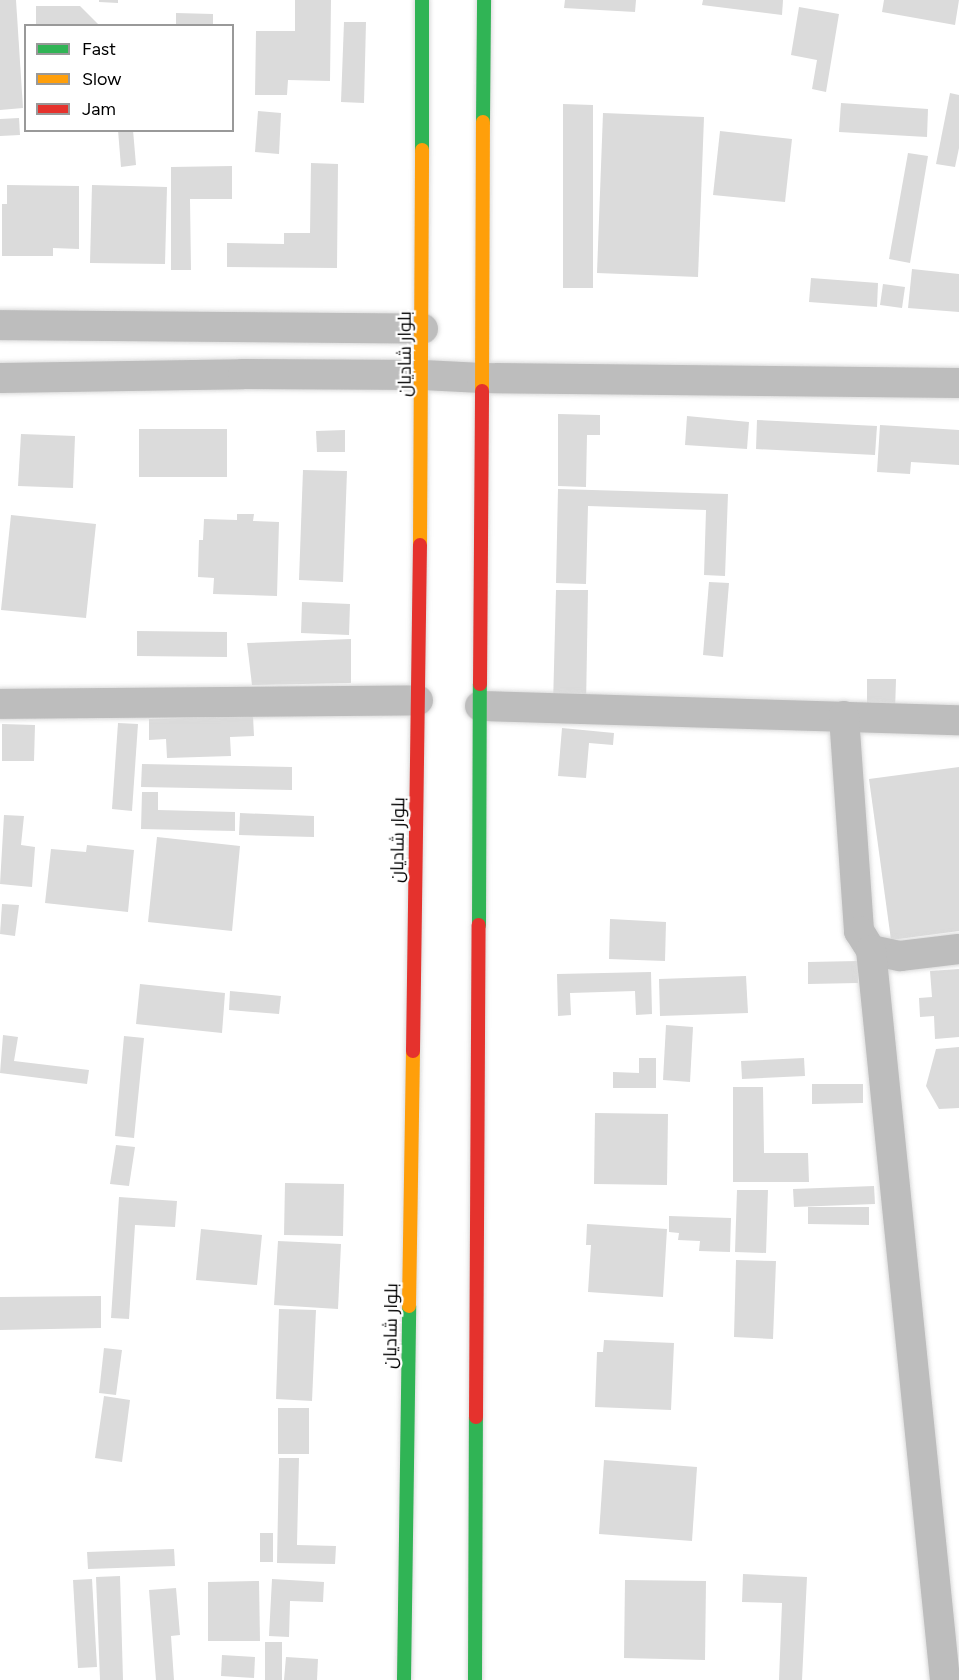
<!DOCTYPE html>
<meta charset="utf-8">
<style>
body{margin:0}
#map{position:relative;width:959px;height:1680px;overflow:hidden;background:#fff;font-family:Figtree,Cairo,sans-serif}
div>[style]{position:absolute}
.building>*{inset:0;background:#dbdbdb}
.roads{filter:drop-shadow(0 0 2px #dbdbdb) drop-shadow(0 0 2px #dbdbdb)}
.street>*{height:30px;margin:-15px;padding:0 15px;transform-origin:15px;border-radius:15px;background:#bdbdbd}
.fast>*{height:14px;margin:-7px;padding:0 7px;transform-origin:7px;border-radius:7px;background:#30b455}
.slow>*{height:14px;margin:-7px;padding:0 7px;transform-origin:7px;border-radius:7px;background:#ff9f0a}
.jam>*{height:14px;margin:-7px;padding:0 7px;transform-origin:7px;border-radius:7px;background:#e5322d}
span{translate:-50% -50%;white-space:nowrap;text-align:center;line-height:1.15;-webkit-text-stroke:4.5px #fff;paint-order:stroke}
.street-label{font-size:18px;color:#000}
.legend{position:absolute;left:24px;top:24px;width:210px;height:108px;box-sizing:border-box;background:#fff;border:2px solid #999;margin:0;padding:8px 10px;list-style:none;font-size:18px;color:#000}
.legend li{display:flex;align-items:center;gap:12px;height:30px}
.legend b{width:30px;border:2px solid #999}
</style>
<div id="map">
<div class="building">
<div style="clip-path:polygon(0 0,16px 0,23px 108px,0 110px)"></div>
<div style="clip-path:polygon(99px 0,118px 0,118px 3px,99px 2px)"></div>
<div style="clip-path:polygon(295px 0,331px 0,330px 81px,288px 80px,287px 95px,255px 95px,256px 31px,295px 31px)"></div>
<div style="clip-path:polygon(565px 0,636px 0,635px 12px,564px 8px)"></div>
<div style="clip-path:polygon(703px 0,783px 0,782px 15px,702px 5px)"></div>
<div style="clip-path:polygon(884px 0,959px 0,955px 25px,882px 12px)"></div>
<div style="clip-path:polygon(36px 6px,80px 6px,100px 26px,36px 26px)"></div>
<div style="clip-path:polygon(799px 7px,839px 14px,826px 92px,812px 89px,817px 60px,791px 55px)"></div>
<div style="clip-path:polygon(176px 13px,213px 14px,213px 26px,176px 26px)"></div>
<div style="clip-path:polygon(344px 22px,366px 22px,364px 103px,341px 102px)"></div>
<div style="clip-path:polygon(950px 93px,959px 95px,959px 148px,955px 167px,936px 164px)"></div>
<div style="clip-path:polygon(841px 103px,928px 109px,927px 137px,839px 132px)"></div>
<div style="clip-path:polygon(563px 104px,593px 105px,593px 288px,563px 288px)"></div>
<div style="clip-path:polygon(258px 111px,281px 113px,279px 154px,255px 152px)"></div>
<div style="clip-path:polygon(603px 113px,704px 117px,698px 277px,597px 273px)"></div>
<div style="clip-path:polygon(19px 118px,20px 135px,0 136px,0 119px)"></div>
<div style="clip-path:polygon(118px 130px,133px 130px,136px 165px,121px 167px)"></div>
<div style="clip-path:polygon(720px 131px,792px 139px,785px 202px,713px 195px)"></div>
<div style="clip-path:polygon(908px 153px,928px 156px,910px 263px,889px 259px)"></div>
<div style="clip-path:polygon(311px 163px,338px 164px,337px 268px,227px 267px,227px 243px,284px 244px,284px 233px,310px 233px)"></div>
<div style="clip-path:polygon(232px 166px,232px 199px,190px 199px,191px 270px,171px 270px,171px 167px)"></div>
<div style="clip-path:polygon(7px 185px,79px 186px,79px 249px,53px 248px,53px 256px,2px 256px,2px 204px,7px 204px)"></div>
<div style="clip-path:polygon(92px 185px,167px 187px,165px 264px,90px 263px)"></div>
<div style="clip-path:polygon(912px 269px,959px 274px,959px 312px,908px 308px)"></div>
<div style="clip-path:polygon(811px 278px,878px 283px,877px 307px,809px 302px)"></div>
<div style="clip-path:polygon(883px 284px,905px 287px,902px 308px,880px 305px)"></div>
<div style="clip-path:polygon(558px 414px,600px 415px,600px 435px,587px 435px,586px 487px,558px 486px)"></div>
<div style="clip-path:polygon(687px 416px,749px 422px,747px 449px,685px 445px)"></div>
<div style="clip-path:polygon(757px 420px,877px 426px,875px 455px,756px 449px)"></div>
<div style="clip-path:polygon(880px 425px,959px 430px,959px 465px,911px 462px,910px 474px,877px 472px)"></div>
<div style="clip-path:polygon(139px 429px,227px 429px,227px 477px,139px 477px)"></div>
<div style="clip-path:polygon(345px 430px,345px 452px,317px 452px,316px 431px)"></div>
<div style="clip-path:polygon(21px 434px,75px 436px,73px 488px,18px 486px)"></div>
<div style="clip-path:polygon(303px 470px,347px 471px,343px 582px,299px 580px)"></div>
<div style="clip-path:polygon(558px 489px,728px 494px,725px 576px,704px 575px,706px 510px,588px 506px,586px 584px,556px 583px)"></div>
<div style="clip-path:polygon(237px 514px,254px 514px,253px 521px,279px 522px,277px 596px,213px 594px,214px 578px,198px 577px,199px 540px,203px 540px,204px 519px,237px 520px)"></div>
<div style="clip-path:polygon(11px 515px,96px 524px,86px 618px,1px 610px)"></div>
<div style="clip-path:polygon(709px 582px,729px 583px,723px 657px,703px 655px)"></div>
<div style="clip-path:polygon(556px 590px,588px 590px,586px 706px,553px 705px)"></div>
<div style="clip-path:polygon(302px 602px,350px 604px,349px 635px,301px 633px)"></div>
<div style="clip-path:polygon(137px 631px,227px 632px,227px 657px,137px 656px)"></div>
<div style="clip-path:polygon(351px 639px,351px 683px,252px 685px,247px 643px)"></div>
<div style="clip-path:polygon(867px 679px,896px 679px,895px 712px,867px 711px)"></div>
<div style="clip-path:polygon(253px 716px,254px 736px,230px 737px,231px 756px,167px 758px,166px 739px,149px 740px,149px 719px)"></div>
<div style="clip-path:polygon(118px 723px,138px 724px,132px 811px,112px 809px)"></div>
<div style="clip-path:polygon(2px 724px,35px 725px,34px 761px,2px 761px)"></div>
<div style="clip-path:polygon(562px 728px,614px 733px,613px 745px,589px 743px,586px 778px,558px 776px)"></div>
<div style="clip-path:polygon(142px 764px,292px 767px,292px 790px,141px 787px)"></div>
<div style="clip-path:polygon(959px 767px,959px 931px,891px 940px,869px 779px)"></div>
<div style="clip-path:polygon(142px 792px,158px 792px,158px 810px,235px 812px,235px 831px,141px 829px)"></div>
<div style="clip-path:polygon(240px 813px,314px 816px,314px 837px,239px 835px)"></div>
<div style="clip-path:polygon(4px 815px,24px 816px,21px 845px,35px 847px,32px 887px,0 884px)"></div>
<div style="clip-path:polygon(157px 837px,240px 846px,232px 931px,148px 922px)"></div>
<div style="clip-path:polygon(87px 845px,134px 850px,128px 912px,45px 903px,51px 849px,86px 852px)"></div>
<div style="clip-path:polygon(2px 904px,19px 905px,15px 936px,0 934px)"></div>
<div style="clip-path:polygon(610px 919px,666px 922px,665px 961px,609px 959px)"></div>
<div style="clip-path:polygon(858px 961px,858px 983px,808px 984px,808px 962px)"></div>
<div style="clip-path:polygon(959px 969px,959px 1037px,935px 1039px,934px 1016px,920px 1017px,919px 998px,932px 997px,930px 971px)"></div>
<div style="clip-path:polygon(651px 972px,652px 1014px,636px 1015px,635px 991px,570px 993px,571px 1015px,558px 1016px,557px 974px)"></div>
<div style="clip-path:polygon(746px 976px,748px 1013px,660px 1016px,659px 979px)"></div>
<div style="clip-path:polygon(140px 984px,225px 993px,222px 1033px,136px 1024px)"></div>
<div style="clip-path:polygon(230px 991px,281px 996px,279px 1014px,229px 1010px)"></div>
<div style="clip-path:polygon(666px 1025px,693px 1027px,690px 1082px,663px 1080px)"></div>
<div style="clip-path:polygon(3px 1035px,18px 1037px,14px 1061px,89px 1070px,87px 1084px,0 1073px)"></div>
<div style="clip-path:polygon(124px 1036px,144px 1038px,134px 1138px,115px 1136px)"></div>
<div style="clip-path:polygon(959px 1047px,959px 1108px,939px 1109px,926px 1086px,936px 1049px)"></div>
<div style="clip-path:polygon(639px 1058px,656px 1058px,656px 1088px,613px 1088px,613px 1072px,639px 1073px)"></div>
<div style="clip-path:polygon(804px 1058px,805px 1076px,742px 1079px,741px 1061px)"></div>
<div style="clip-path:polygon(812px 1084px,863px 1084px,863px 1103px,812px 1104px)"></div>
<div style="clip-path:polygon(733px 1087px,763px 1087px,764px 1153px,808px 1153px,809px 1182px,733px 1182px)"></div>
<div style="clip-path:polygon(595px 1113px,668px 1114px,667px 1185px,594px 1184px)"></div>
<div style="clip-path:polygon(116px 1145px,135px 1147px,129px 1186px,110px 1184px)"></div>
<div style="clip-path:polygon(285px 1183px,344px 1184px,343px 1236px,284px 1235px)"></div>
<div style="clip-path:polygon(874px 1186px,875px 1204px,794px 1207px,793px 1189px)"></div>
<div style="clip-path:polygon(737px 1190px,768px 1190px,766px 1253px,735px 1252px)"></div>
<div style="clip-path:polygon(119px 1197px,177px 1201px,175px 1227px,135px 1225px,129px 1319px,111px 1318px)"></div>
<div style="clip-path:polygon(808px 1207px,869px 1207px,869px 1225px,808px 1224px)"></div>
<div style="clip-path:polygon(669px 1216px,731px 1218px,730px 1252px,699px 1251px,700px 1241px,678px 1240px,679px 1233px,669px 1232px)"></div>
<div style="clip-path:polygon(587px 1224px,667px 1229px,663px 1297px,588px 1292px,591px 1245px,586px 1245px)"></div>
<div style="clip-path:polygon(201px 1229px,262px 1235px,257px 1285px,196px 1280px)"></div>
<div style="clip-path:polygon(278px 1241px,341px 1244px,338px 1309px,274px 1305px)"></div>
<div style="clip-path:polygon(736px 1260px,776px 1261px,773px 1339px,734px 1337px)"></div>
<div style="clip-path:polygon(101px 1296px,101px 1328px,0 1330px,0 1297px)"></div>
<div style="clip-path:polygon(279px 1309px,316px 1310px,312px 1401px,276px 1399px)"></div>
<div style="clip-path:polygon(604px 1340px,674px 1343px,671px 1410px,595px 1407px,597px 1352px,603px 1352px)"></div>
<div style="clip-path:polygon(104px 1348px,122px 1350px,116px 1395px,99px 1393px)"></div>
<div style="clip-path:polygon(104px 1396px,130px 1400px,122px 1462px,95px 1458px)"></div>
<div style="clip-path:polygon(278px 1408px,309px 1408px,309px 1454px,278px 1454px)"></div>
<div style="clip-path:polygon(279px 1458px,299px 1458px,297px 1545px,336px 1546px,335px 1564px,277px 1563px)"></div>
<div style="clip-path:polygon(604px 1460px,697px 1467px,692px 1541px,599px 1534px)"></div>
<div style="clip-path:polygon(260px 1533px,273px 1533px,273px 1562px,260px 1562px)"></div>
<div style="clip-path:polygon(174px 1549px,175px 1566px,88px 1569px,87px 1552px)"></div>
<div style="clip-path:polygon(743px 1574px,807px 1577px,802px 1680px,779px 1680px,782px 1603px,742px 1602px)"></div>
<div style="clip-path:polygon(120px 1576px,123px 1680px,100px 1680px,96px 1577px)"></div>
<div style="clip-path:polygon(92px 1579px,97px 1667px,78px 1668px,73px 1580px)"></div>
<div style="clip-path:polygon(272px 1579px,324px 1582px,323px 1602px,290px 1601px,289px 1637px,269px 1636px)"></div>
<div style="clip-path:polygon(625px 1580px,706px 1581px,705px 1660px,624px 1658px)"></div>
<div style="clip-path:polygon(259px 1581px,260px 1641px,208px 1641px,208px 1582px)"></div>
<div style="clip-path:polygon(176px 1588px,180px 1635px,171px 1636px,174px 1680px,156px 1680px,149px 1590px)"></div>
<div style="clip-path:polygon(265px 1642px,282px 1642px,282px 1680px,265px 1680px)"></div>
<div style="clip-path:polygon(222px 1655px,255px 1657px,254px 1678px,221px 1676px)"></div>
<div style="clip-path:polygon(286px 1657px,318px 1659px,317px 1680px,284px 1680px)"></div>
</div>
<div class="roads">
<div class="street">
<div style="left:0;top:325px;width:423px;rotate:0.5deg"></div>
<div style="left:0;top:378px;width:243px;rotate:-0.9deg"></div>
<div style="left:243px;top:374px;width:180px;rotate:0.3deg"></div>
<div style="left:423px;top:375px;width:59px;rotate:2.9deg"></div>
<div style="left:482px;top:378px;width:477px;rotate:0.6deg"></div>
<div style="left:0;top:704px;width:418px;rotate:-0.5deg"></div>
<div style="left:480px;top:706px;width:479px;rotate:1.7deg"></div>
<div style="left:844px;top:716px;width:216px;rotate:86deg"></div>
<div style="left:859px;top:931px;width:22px;rotate:58deg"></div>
<div style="left:871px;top:950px;width:30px;rotate:12deg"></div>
<div style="left:900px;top:956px;width:59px;rotate:-6.8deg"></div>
<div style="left:871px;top:950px;width:734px;rotate:84.21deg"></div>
</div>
<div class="fast">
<div style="left:422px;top:0;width:150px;rotate:90deg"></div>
<div style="left:483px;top:122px;width:122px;rotate:-89.5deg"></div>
<div style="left:479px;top:925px;width:241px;rotate:-89.8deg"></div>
<div style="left:404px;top:1680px;width:374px;rotate:-89.2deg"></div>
<div style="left:475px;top:1680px;width:263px;rotate:-89.8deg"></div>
</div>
<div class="slow">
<div style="left:482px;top:391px;width:269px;rotate:-89.8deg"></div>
<div style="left:420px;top:545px;width:395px;rotate:-89.7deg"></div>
<div style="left:409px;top:1306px;width:255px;rotate:-89.1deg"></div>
</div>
<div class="jam">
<div style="left:480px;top:684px;width:293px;rotate:-89.6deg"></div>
<div style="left:413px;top:1051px;width:506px;rotate:-89.21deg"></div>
<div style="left:476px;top:1417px;width:492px;rotate:-89.7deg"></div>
</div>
</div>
<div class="street-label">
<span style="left:405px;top:354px;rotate:-90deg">بلوار شادیان</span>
<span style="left:398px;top:840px;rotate:-89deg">بلوار شادیان</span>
<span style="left:391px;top:1326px;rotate:-89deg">بلوار شادیان</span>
</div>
<ul class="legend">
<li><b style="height:8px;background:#30b455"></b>Fast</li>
<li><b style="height:8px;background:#ff9f0a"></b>Slow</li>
<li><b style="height:8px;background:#e5322d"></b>Jam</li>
</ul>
</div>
